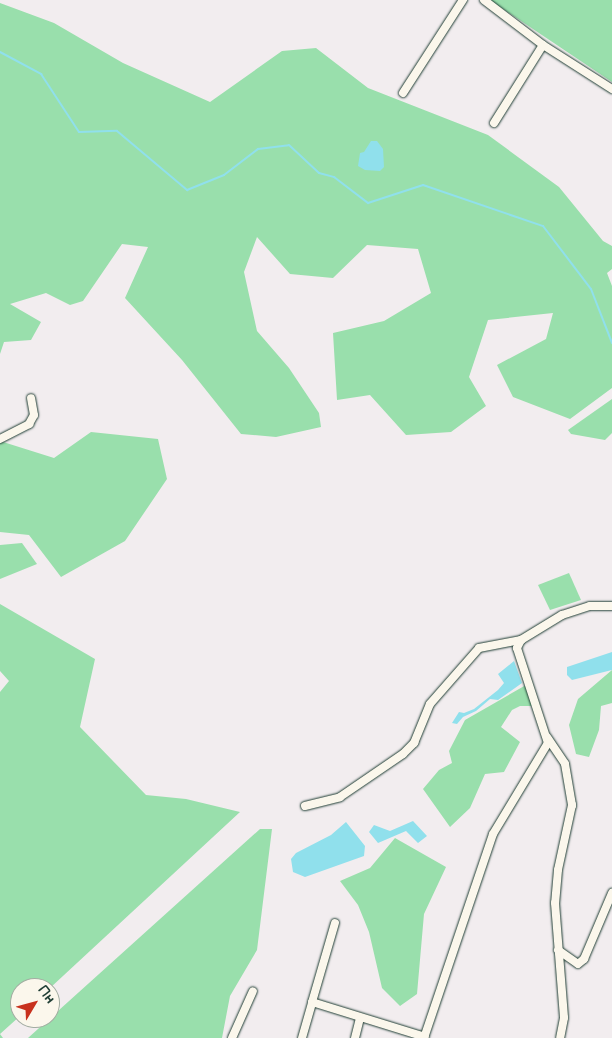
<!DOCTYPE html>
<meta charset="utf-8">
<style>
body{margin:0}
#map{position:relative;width:612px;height:1038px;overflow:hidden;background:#f2edef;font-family:"Balsamiq Sans",sans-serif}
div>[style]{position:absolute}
.green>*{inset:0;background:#99dfac}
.water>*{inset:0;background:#90e0ec}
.stream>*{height:2px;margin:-1px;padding:0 1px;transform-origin:1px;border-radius:1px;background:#90e0ec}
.roads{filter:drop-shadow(0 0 1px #1f3d34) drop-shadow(0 0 1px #1f3d34)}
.minor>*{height:8px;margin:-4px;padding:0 4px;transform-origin:4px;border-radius:4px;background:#fbf7ec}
span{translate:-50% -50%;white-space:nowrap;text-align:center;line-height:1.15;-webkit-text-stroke:4px #fbf7ec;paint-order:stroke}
.north{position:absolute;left:10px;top:978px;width:50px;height:50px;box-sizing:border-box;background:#fbf7ec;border:1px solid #a3ada2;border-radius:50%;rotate:53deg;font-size:14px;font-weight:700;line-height:20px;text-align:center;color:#1f3d34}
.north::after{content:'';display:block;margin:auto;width:18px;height:22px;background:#c8321e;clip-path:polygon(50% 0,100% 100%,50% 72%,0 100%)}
</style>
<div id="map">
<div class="green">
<div style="clip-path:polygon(489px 0,612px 0,612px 82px,500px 7px)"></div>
<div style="clip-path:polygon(0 3px,54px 23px,123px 63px,210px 102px,282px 51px,316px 48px,368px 88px,488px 135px,559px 187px,603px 241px,612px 246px,612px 269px,607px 273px,612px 286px,612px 388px,570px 419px,513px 397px,497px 365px,546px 339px,553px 313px,488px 320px,469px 377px,486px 406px,451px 432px,406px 435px,370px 395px,337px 400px,333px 333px,384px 321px,431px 293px,418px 249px,367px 245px,333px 278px,290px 274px,257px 237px,244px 272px,257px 331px,289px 368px,319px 413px,321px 427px,276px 437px,241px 434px,182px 360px,125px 298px,148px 247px,122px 244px,83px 301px,70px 305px,46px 293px,10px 304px,41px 322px,31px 340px,4px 342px,0 354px)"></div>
<div style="clip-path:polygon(612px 399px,612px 433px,605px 440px,571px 434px,568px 430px)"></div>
<div style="clip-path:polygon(91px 432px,158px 439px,167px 479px,125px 541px,61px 577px,29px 535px,0 532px,0 441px,54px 458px)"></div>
<div style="clip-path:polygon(22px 543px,37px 564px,0 579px,0 545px)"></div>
<div style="clip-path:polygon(569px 573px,581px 600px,550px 610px,538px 585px)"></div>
<div style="clip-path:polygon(0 604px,95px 659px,80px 727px,146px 795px,186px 799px,240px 812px,50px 988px,20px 988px,20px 1016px,0 1034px,3px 1038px,0 1038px,0 692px,9px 681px,0 671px)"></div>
<div style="clip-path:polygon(612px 670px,612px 703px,601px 706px,599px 730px,589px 757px,576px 754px,569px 725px,578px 699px)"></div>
<div style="clip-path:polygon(526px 685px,532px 706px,520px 706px,512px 710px,501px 727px,520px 742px,504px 772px,485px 774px,470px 808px,450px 827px,423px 789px,439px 770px,452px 763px,449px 751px,465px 720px)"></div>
<div style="clip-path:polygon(260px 829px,272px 829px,257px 950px,230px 996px,222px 1038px,28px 1038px)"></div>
<div style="clip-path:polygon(395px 838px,446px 867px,424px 914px,417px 994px,400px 1006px,382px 988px,369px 932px,358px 905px,340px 881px,370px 868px)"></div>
</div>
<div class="water">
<div style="clip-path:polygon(371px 141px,377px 141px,383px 149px,384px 167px,380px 171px,365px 170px,358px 166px,360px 153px,364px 152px)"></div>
<div style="clip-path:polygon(612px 652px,612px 670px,572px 680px,567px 675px,567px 667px)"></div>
<div style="clip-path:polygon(514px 661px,522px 683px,498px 700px,490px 699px,476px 711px,463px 717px,457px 724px,452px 723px,459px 712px,464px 713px,474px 709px,498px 690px,504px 683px,498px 674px)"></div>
<div style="clip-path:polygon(413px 821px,427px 836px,418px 843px,406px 831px,378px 843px,369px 832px,374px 825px,390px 831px)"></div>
<div style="clip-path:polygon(346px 822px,365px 846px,364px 856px,305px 877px,293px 872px,291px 859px,296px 853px,331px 835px)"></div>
</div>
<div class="stream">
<div style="left:0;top:52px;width:47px;rotate:28.2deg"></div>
<div style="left:41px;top:74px;width:69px;rotate:56.8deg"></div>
<div style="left:79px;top:132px;width:38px;rotate:-2deg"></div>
<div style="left:117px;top:131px;width:92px;rotate:40.1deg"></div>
<div style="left:187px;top:190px;width:40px;rotate:-22deg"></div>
<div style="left:224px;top:175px;width:43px;rotate:-37.4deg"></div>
<div style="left:258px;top:149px;width:31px;rotate:-7deg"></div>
<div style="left:289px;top:145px;width:41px;rotate:43deg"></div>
<div style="left:319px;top:173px;width:16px;rotate:15deg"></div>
<div style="left:334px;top:177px;width:43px;rotate:37.4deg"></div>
<div style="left:368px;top:203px;width:58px;rotate:-18.1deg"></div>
<div style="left:423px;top:185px;width:127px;rotate:18.9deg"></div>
<div style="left:543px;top:226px;width:79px;rotate:52.7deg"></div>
<div style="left:591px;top:289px;width:58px;rotate:68.7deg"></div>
</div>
<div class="roads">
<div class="minor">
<div style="left:484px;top:0;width:74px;rotate:37.3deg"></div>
<div style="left:543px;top:45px;width:82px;rotate:32.5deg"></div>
<div style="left:403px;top:93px;width:111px;rotate:-57.2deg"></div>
<div style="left:494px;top:123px;width:92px;rotate:-57.9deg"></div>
<div style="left:0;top:439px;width:33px;rotate:-27deg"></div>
<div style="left:29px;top:424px;width:10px;rotate:-61deg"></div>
<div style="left:34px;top:415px;width:17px;rotate:-100deg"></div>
<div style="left:547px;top:737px;width:32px;rotate:56deg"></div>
<div style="left:565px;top:764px;width:42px;rotate:80.3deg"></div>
<div style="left:572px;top:805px;width:66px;rotate:102.2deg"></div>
<div style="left:558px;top:870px;width:33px;rotate:95deg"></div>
<div style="left:555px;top:903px;width:115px;rotate:85.5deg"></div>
<div style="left:564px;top:1018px;width:20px;rotate:101deg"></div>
<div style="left:305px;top:806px;width:36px;rotate:-14deg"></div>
<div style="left:340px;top:797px;width:76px;rotate:-34.3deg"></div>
<div style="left:403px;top:754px;width:16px;rotate:-45deg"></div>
<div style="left:414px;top:743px;width:42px;rotate:-67.7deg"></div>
<div style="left:430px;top:704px;width:74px;rotate:-48.8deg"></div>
<div style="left:479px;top:648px;width:43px;rotate:-10.8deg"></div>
<div style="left:335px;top:923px;width:82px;rotate:106.2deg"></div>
<div style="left:312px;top:1002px;width:118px;rotate:17.2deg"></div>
<div style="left:558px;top:950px;width:24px;rotate:35deg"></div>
<div style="left:578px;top:964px;width:8px;rotate:-40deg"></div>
<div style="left:584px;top:959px;width:72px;rotate:-67deg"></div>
<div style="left:232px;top:1038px;width:51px;rotate:-65.9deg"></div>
<div style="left:302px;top:1038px;width:37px;rotate:-74deg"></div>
<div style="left:355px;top:1038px;width:21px;rotate:-76deg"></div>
<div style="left:424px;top:1038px;width:215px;rotate:-71.3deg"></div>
<div style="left:493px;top:834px;width:106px;rotate:-58.9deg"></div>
<div style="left:548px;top:743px;width:100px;rotate:-108.1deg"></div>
<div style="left:517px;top:648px;width:9px;rotate:-63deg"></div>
<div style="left:521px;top:640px;width:48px;rotate:-31.4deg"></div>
<div style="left:562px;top:615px;width:29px;rotate:-18deg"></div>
<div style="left:590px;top:606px;width:22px"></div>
</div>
</div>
<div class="north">Пн</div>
</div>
